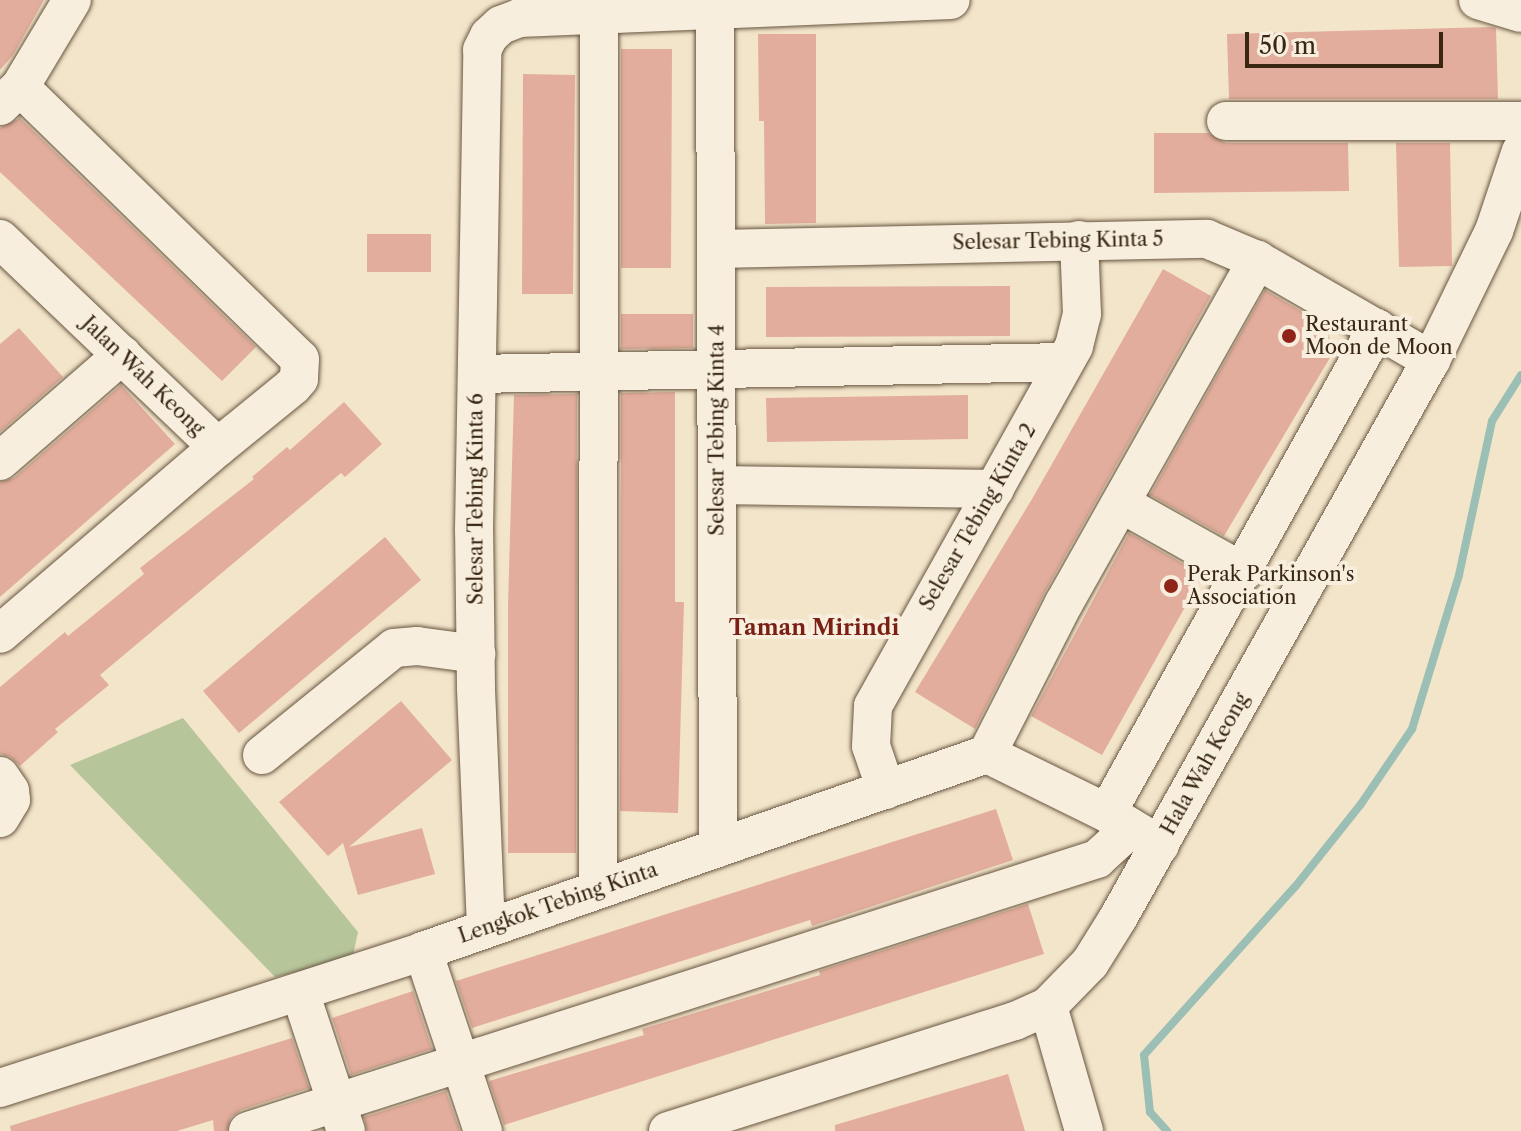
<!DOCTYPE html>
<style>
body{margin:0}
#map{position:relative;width:1521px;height:1131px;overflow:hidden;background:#f3e5ca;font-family:"Libre Caslon Text",serif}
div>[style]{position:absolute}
.green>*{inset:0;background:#b7c59a}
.stream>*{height:8px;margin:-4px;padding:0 4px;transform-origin:4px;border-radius:4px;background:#9bbfb4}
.building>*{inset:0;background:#e2ad9c}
.roads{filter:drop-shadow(0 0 2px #685641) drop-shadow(0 0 2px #685641)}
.minor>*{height:38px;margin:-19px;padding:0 19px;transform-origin:19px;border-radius:19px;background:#f7eedd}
.dots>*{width:22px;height:22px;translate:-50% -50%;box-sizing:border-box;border:4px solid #f7eedd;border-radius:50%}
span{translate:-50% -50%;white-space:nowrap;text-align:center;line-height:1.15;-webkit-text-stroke:8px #f7eedd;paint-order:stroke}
.street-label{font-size:20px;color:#392713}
.poi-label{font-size:20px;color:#392713}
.left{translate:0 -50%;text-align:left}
.neighbourhood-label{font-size:22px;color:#7a1f14;font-weight:700}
.scale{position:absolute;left:1245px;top:32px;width:198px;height:36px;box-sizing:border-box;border:4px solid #392713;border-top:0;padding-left:10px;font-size:24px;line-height:28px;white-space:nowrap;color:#392713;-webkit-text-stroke:6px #f7eedd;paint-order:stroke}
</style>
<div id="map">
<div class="green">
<div style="clip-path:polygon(183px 718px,358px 932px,352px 960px,275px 977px,70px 765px)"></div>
</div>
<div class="stream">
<div style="left:1167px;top:1131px;width:25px;rotate:-132deg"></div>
<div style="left:1150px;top:1112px;width:57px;rotate:-96deg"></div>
<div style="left:1144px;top:1055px;width:226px;rotate:-48.1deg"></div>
<div style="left:1295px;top:887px;width:106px;rotate:-51.5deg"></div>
<div style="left:1361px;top:804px;width:91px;rotate:-55.8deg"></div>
<div style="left:1412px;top:729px;width:161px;rotate:-73deg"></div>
<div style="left:1459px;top:575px;width:157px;rotate:-77.9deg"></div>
<div style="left:1492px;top:421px;width:54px;rotate:-57.8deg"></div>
</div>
<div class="building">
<div style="clip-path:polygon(0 0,44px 0,13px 55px,0 70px)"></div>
<div style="clip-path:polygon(1492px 27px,1496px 28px,1498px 99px,1229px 99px,1227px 34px)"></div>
<div style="clip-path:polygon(758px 34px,816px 34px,816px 223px,765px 224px,764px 121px,759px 121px)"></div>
<div style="clip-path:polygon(621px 49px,672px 49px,671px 268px,621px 268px)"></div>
<div style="clip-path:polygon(523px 74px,575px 75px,573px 294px,522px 294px)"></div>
<div style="clip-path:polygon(20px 118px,256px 347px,222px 381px,0 172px,0 128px)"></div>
<div style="clip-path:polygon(1154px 133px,1208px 133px,1226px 143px,1348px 143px,1349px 191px,1154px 193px)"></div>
<div style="clip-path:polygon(1396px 143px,1450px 143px,1452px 266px,1399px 267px)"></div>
<div style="clip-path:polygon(367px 234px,431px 234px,431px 272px,367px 272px)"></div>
<div style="clip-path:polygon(1163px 269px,1211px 296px,1045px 592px,975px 729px,915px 692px,1032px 499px)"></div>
<div style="clip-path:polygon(1010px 286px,1010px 336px,766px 337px,766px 287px)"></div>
<div style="clip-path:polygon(1265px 290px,1325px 325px,1334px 351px,1224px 536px,1150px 495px)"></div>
<div style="clip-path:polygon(621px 314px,693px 314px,693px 348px,621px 349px)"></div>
<div style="clip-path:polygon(19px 328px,63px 377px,0 432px,0 344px)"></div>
<div style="clip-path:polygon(121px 385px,175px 444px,0 597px,0 482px,14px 478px)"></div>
<div style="clip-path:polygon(675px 392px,675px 602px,684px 602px,678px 813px,620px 811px,621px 393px)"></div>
<div style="clip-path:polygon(577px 394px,576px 853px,508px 853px,508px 606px,514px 395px)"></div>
<div style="clip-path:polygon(968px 395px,968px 439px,767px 442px,766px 398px)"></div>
<div style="clip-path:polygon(344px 402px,382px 444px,345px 477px,341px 473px,100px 675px,109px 685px,55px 729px,58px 732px,20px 766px,10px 757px,0 754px,0 687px,65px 632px,68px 636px,144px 574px,140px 568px,254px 479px,252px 477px,287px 447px,290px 450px)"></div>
<div style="clip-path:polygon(1129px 533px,1203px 575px,1102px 755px,1031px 716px)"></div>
<div style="clip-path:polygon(385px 537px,421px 580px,239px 733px,203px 691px)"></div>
<div style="clip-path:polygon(401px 701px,452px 760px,349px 847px,422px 828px,435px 874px,358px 895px,343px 843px,328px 856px,279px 802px)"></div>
<div style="clip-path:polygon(996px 809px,1013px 860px,812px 926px,810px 920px,472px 1028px,456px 981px)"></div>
<div style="clip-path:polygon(1028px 904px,1044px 954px,504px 1125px,489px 1081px,644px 1035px,642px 1029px,820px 975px,819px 971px)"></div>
<div style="clip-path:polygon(413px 991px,432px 1049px,351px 1075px,332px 1018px)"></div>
<div style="clip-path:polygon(292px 1038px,309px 1088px,241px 1110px,231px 1117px,227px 1131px,214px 1131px,213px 1120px,177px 1131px,11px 1131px,10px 1126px)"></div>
<div style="clip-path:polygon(1008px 1074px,1025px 1131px,835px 1131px,835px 1125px)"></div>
<div style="clip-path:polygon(446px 1091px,460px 1131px,367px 1131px,364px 1117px)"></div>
</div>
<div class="roads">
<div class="minor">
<div style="left:1478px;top:0;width:45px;rotate:16.8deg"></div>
<div style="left:715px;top:13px;width:835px;rotate:89.79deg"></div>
<div style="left:20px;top:87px;width:390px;rotate:44.2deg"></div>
<div style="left:300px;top:359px;width:20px;rotate:93deg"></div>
<div style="left:299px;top:379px;width:9px;rotate:131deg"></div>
<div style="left:293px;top:386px;width:97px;rotate:140.9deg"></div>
<div style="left:0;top:106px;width:28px;rotate:-44deg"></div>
<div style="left:20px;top:87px;width:101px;rotate:-59.1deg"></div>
<div style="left:1226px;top:121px;width:295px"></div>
<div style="left:0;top:239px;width:301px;rotate:43.7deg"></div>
<div style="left:218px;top:447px;width:287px;rotate:139.4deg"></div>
<div style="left:717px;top:249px;width:490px;rotate:-1.2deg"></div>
<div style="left:1207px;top:239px;width:54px;rotate:22.8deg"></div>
<div style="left:1257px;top:260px;width:201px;rotate:29.9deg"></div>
<div style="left:477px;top:374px;width:587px;rotate:-1.17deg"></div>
<div style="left:0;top:461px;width:162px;rotate:-41deg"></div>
<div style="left:717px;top:485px;width:278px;rotate:0.8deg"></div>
<div style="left:1122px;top:504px;width:139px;rotate:29.3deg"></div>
<div style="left:987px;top:754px;width:169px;rotate:-63deg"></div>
<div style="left:1064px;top:603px;width:394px;rotate:-60.6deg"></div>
<div style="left:262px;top:755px;width:170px;rotate:-39deg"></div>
<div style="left:394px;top:648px;width:23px;rotate:-5deg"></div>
<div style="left:417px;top:646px;width:60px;rotate:7.7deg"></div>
<div style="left:0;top:776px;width:18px;rotate:56deg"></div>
<div style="left:10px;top:791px;width:9px;rotate:84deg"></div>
<div style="left:11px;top:800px;width:21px;rotate:121deg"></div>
<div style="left:886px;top:790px;width:46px;rotate:-108.8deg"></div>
<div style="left:871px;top:746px;width:40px;rotate:-87.1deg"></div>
<div style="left:873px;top:706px;width:412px;rotate:-60.8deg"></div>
<div style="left:1074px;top:346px;width:33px;rotate:-76deg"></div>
<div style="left:1082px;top:314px;width:74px;rotate:-92.3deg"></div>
<div style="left:1107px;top:813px;width:555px;rotate:-60.9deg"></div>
<div style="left:598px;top:888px;width:872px;rotate:-89.93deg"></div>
<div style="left:486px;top:928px;width:241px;rotate:-92.4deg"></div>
<div style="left:476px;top:687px;width:157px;rotate:-90.7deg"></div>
<div style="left:474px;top:530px;width:480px;rotate:-89deg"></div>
<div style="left:482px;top:50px;width:16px;rotate:-63deg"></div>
<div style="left:489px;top:36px;width:16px;rotate:-43deg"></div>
<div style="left:501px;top:25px;width:19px;rotate:-21deg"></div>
<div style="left:519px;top:18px;width:432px;rotate:-2.4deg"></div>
<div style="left:423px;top:951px;width:190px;rotate:71.6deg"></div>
<div style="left:300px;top:992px;width:146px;rotate:71.7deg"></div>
<div style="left:1048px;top:1006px;width:130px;rotate:73.9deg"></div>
<div style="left:0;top:1088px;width:445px;rotate:-17.9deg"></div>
<div style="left:423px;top:951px;width:597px;rotate:-19.25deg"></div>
<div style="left:987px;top:754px;width:134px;rotate:26.2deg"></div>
<div style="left:1107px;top:813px;width:62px;rotate:31.1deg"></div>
<div style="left:248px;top:1131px;width:892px;rotate:-17.76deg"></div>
<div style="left:1097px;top:859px;width:46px;rotate:-42.4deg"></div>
<div style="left:668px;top:1131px;width:364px;rotate:-17.6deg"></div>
<div style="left:1015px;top:1021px;width:36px;rotate:-24deg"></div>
<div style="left:1048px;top:1006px;width:60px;rotate:-45.7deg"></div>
<div style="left:1090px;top:963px;width:53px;rotate:-58.1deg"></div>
<div style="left:1118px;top:918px;width:640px;rotate:-60.71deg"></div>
<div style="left:1431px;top:360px;width:144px;rotate:-64deg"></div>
<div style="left:1494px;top:231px;width:84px;rotate:-71.4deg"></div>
</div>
</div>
<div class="dots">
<div style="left:1289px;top:336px;background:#8f2418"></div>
<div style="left:1171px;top:586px;background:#8f2418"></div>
</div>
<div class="street-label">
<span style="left:1058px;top:241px;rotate:-1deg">Selesar Tebing Kinta 5</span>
<span style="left:143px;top:376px;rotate:44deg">Jalan Wah Keong</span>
<span style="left:717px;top:430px;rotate:-90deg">Selesar Tebing Kinta 4</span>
<span style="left:476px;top:499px;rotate:-90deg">Selesar Tebing Kinta 6</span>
<span style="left:978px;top:517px;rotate:-60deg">Selesar Tebing Kinta 2</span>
<span style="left:1205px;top:764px;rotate:-61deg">Hala Wah Keong</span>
<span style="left:558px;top:903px;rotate:-19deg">Lengkok Tebing Kinta</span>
</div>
<div class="poi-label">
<span class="left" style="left:1305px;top:336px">Restaurant<br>Moon de Moon</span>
<span class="left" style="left:1187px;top:586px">Perak Parkinson's<br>Association</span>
</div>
<div class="neighbourhood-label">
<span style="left:814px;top:628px">Taman Mirindi</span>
</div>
<div class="scale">50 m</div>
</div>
